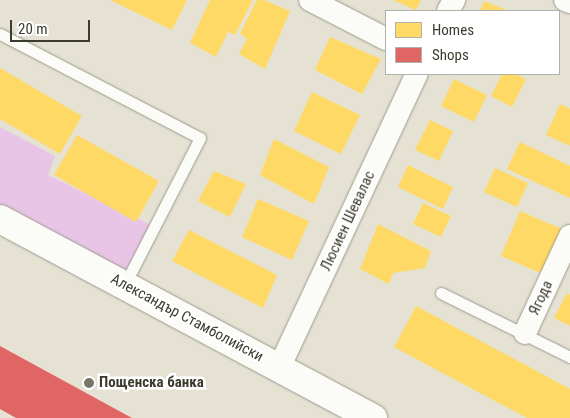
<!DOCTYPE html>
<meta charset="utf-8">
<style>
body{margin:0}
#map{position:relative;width:570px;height:418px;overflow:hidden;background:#e5e2d3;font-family:"Roboto Condensed",sans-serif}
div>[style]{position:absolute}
.green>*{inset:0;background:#e8c5e6}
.homes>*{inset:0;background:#ffd966}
.shops>*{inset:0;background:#e06666}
.roads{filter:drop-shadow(0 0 1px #9d9a8f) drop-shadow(0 0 1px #9d9a8f)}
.lane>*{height:11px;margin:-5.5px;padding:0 5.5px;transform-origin:5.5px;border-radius:5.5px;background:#fbfbf8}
.street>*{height:22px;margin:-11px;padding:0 11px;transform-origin:11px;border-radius:11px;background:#fbfbf8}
.secondary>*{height:28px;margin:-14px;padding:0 14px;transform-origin:14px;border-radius:14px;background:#fbfbf8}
.dots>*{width:14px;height:14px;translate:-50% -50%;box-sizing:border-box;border:2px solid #fff;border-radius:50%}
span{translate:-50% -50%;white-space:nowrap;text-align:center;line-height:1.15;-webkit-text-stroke:5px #fff;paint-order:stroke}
.street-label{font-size:15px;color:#3d3b30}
.poi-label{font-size:15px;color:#3d3b30;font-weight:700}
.left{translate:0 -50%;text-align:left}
.legend{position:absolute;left:385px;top:10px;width:175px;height:65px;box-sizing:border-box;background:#fff;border:1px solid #b1b1ac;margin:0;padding:6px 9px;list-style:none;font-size:15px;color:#3d3b30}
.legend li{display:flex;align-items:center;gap:10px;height:25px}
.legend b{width:25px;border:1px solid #b1b1ac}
.scale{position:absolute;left:10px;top:20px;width:80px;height:22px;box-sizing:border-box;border:2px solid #3d3b30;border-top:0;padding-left:6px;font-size:15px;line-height:18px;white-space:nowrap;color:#3d3b30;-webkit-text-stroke:4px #fff;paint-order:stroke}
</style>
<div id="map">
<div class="green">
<div style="clip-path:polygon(0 127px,55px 156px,48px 175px,151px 225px,126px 276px,0 209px)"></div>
</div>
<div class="homes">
<div style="clip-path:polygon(110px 0,187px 0,172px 30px)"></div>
<div style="clip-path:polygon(210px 0,253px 0,235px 35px,228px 32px,216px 57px,190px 43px)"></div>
<div style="clip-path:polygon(257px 0,264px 0,290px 11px,265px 69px,239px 54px,247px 39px,240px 33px)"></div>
<div style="clip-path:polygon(393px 0,421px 0,416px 10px)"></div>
<div style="clip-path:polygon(484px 1px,509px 11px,480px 11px)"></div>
<div style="clip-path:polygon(330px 37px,381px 59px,362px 94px,315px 70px)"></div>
<div style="clip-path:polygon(0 68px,82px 116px,60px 154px,0 119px)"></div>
<div style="clip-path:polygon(502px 74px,515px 74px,526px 79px,512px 107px,491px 96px)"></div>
<div style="clip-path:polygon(454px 79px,487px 95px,474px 122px,441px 106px)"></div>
<div style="clip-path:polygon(312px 92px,360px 115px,341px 154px,294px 131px)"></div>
<div style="clip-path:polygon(560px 104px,570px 109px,570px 146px,546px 135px)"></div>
<div style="clip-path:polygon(430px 120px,453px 131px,439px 161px,415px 150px)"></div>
<div style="clip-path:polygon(77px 135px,159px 181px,136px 222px,54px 175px)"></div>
<div style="clip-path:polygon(274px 139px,329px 167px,314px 204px,260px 175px)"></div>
<div style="clip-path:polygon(520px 142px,570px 166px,570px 198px,507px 169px)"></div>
<div style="clip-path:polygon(408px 165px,453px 187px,443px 209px,398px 187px)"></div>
<div style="clip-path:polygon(495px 168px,528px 183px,517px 207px,484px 192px)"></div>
<div style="clip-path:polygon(214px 171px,246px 184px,230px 217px,198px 201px)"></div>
<div style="clip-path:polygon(258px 199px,309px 221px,292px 260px,242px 237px)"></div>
<div style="clip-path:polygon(423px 203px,451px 216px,441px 237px,413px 224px)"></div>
<div style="clip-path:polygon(520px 211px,564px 230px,545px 275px,501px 256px)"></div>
<div style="clip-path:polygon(378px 224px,431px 251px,425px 268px,393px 273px,389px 284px,360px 269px)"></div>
<div style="clip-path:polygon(189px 230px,277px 275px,263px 308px,172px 261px)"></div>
<div style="clip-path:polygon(567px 293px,570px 295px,570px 326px,554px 318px)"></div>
<div style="clip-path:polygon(416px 306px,570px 389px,570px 418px,527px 418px,394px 347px)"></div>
</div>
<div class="shops">
<div style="clip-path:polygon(0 346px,132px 418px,16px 418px,0 409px)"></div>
</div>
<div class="roads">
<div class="lane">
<div style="left:0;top:34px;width:225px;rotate:27.5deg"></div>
<div style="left:200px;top:138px;width:164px;rotate:117.2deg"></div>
<div style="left:441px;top:293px;width:144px;rotate:26.4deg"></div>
</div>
<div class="street">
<div style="left:310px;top:0;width:85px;rotate:27.2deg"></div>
<div style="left:565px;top:0;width:5px;rotate:22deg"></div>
<div style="left:448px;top:11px;width:13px;rotate:-61deg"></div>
<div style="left:525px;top:333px;width:107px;rotate:-65.1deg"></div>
<div style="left:279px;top:368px;width:325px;rotate:-64.9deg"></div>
</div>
<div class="secondary">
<div style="left:0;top:219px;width:423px;rotate:28.1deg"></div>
</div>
</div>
<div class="dots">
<div style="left:89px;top:383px;background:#787569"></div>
</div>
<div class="street-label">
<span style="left:348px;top:221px;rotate:-65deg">Люсиен Шевалас</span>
<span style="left:541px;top:298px;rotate:-65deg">Ягода</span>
<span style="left:187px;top:318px;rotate:28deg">Александър Стамболийски</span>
</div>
<div class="poi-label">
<span class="left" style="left:99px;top:383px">Пощенска банка</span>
</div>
<ul class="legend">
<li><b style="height:14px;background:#ffd966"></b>Homes</li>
<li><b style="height:14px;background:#e06666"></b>Shops</li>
</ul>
<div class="scale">20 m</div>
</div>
